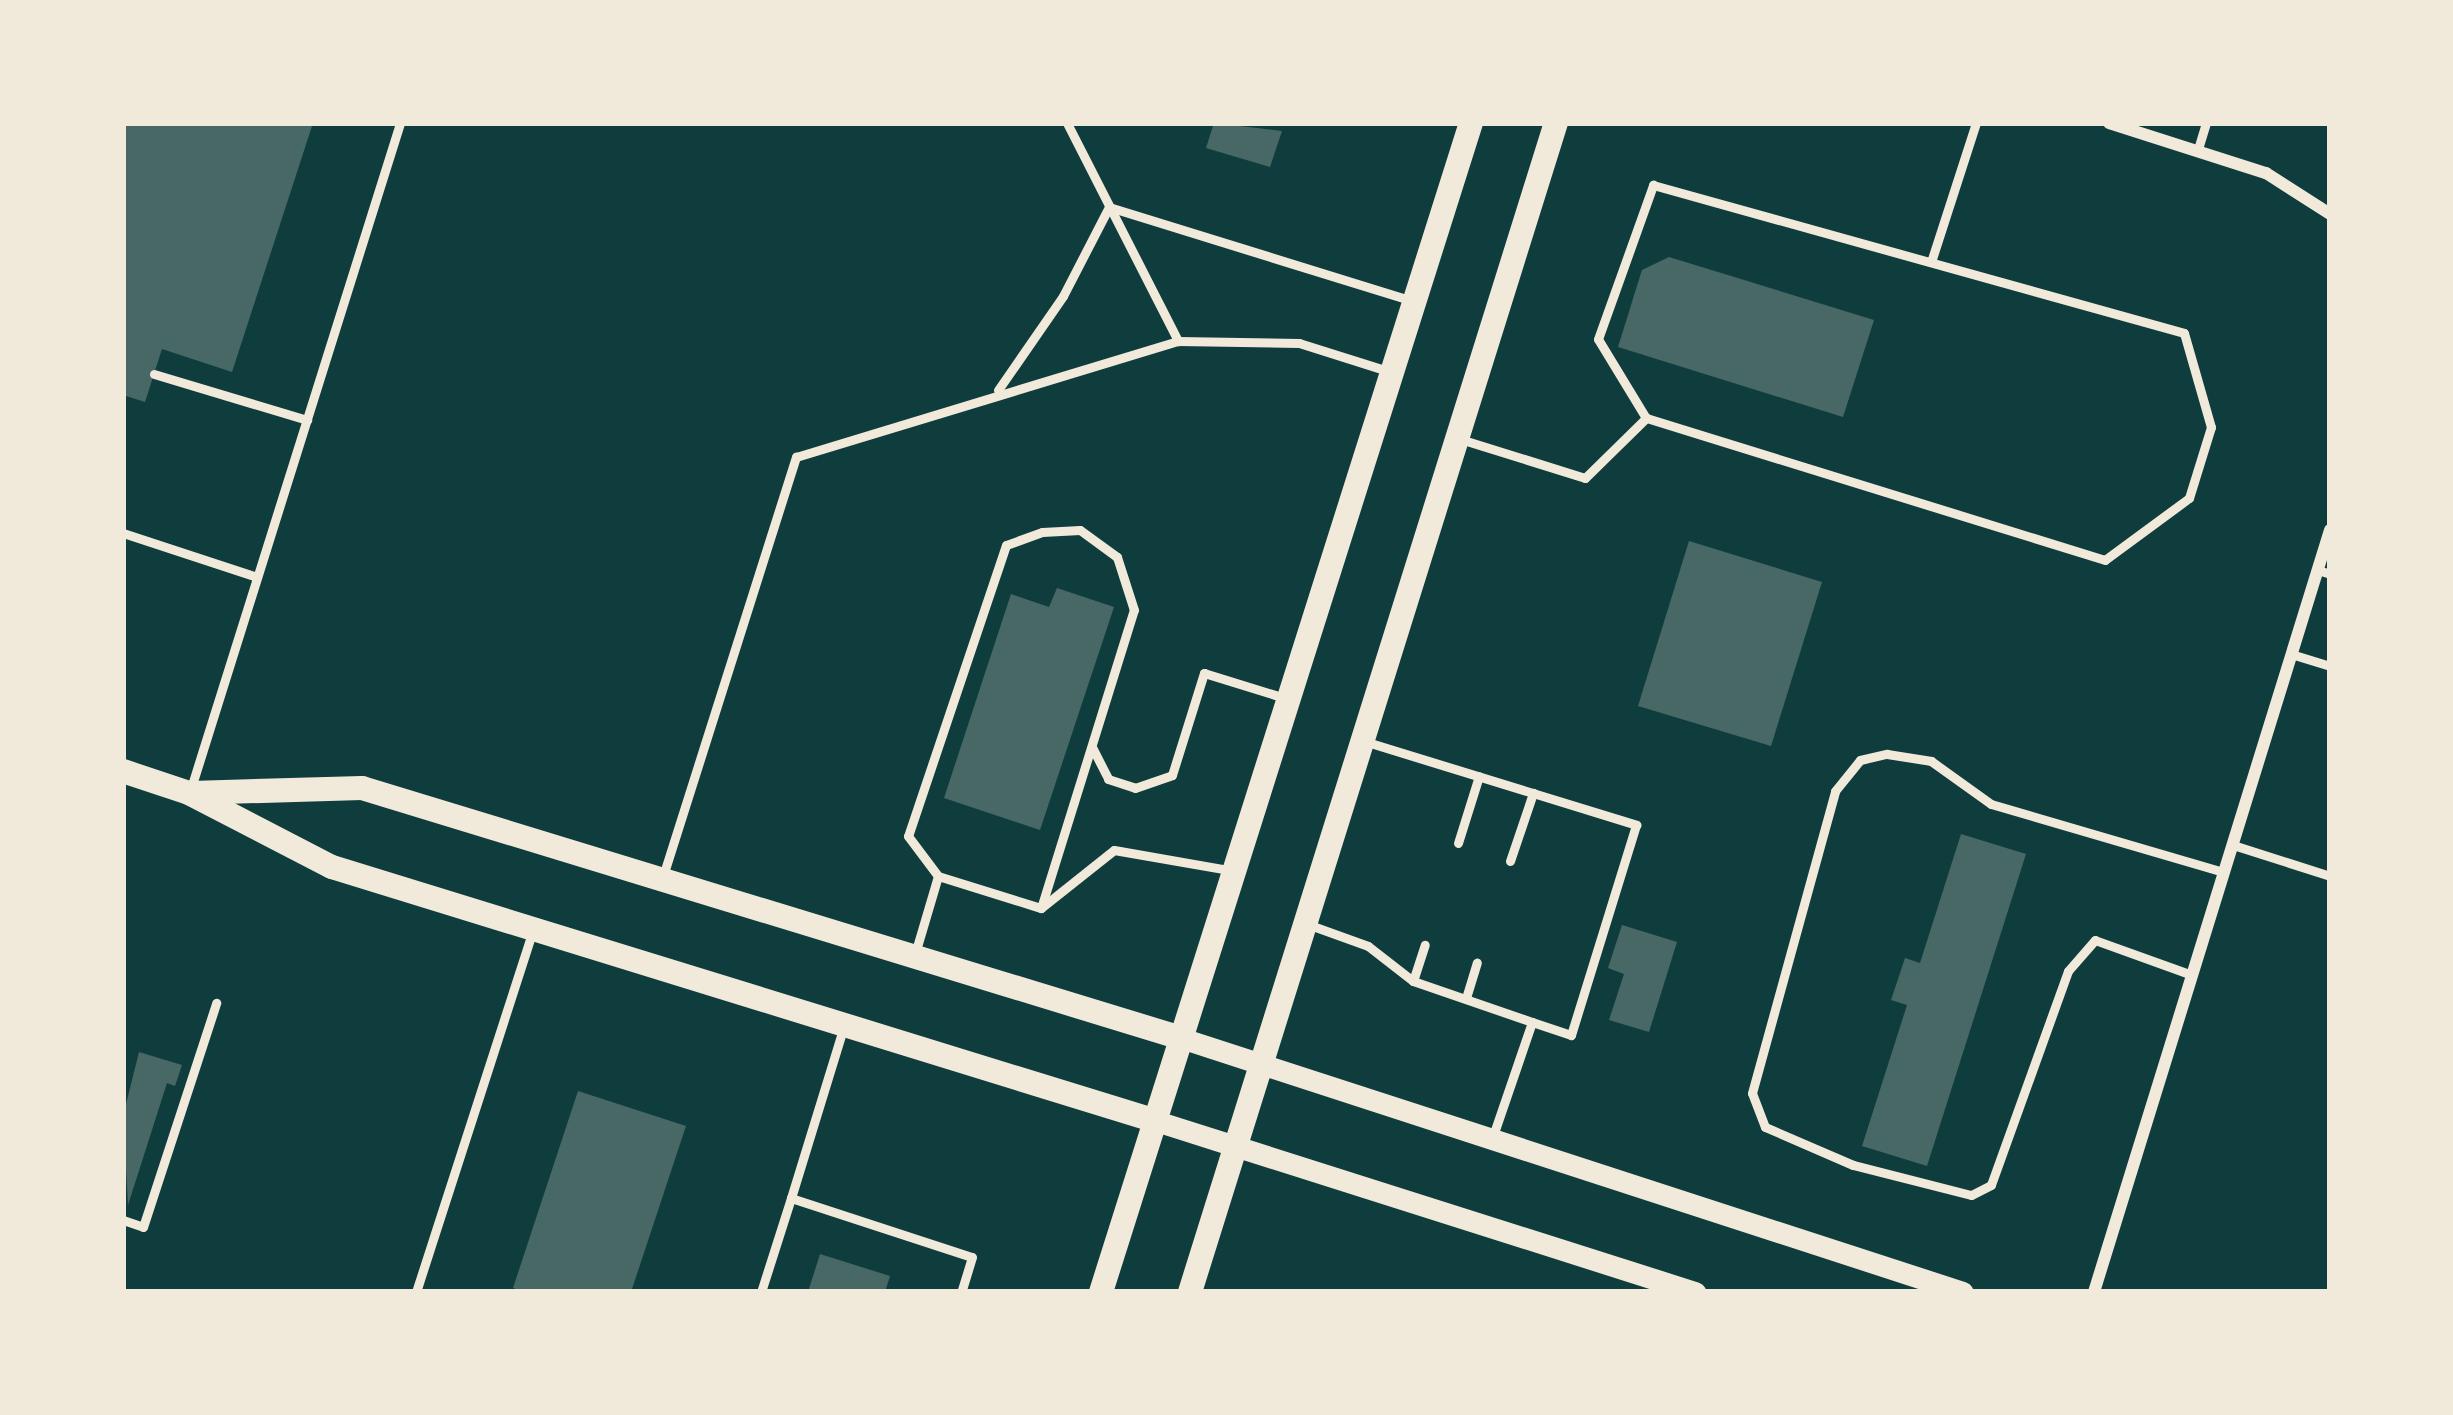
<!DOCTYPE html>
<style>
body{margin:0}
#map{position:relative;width:2453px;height:1415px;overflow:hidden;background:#0f3d3e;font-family:"Space Grotesk",sans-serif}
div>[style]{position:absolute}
.building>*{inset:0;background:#486865}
.service>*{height:9px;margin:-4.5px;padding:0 4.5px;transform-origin:4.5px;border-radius:4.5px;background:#f1e9da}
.minor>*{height:12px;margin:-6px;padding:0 6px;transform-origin:6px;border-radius:6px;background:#f1e9da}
.tertiary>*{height:21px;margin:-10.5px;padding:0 10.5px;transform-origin:10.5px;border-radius:10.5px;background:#f1e9da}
.secondary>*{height:24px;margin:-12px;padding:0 12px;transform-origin:12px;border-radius:12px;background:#f1e9da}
span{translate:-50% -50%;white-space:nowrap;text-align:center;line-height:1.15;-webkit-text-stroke:9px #f1e9da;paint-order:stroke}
.frame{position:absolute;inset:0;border:126px solid #f1e9da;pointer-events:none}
</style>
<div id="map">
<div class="building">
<div style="clip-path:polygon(123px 123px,313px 123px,232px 372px,162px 349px,145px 402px,123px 395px)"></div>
<div style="clip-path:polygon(1214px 123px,1282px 131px,1270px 167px,1206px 148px)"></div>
<div style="clip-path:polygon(1669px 257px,1874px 320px,1843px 417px,1618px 347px,1642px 270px)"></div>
<div style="clip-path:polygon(1689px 541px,1822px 582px,1771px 746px,1638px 706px)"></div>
<div style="clip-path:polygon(1057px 588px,1114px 607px,1040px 830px,944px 798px,1011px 594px,1049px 607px)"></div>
<div style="clip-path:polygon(1961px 834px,2026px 854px,1927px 1166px,1862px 1146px,1907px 1005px,1891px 1000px,1905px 958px,1920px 963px)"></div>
<div style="clip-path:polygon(1622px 925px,1677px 942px,1649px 1032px,1609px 1020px,1624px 974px,1608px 968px)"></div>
<div style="clip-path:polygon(139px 1052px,182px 1065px,175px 1086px,167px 1083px,128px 1205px,123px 1116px)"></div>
<div style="clip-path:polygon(578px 1091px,686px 1126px,631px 1292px,524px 1292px,513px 1288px)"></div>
<div style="clip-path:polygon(820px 1254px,890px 1276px,885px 1292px,808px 1292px)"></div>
</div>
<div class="service">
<div style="left:1067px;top:123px;width:245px;rotate:63deg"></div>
<div style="left:2198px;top:149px;width:27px;rotate:-73deg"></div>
<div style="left:1653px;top:185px;width:551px;rotate:15.57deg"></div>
<div style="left:2184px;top:333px;width:98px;rotate:74deg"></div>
<div style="left:2211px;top:427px;width:74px;rotate:107.2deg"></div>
<div style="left:2189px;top:498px;width:104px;rotate:143.6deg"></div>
<div style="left:2105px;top:560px;width:480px;rotate:-162.8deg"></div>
<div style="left:1646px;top:418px;width:92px;rotate:-121.3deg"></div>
<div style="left:1598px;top:339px;width:164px;rotate:-70.3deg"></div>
<div style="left:1109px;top:207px;width:318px;rotate:17.2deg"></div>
<div style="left:1931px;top:262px;width:146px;rotate:-72.1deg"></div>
<div style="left:154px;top:374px;width:160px;rotate:16.7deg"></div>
<div style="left:998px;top:390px;width:114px;rotate:-55.3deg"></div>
<div style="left:1063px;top:296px;width:100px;rotate:-62.7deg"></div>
<div style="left:1460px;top:439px;width:131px;rotate:17.3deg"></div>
<div style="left:1585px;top:478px;width:86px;rotate:-44.5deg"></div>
<div style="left:123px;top:533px;width:141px;rotate:18.2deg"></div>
<div style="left:2318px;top:570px;width:13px;rotate:18deg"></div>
<div style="left:2291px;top:654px;width:41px;rotate:17.1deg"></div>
<div style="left:1367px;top:742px;width:282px;rotate:17.1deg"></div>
<div style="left:1636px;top:825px;width:220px;rotate:107.2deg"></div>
<div style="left:1571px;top:1035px;width:41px;rotate:-161.6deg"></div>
<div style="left:1092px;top:747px;width:36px;rotate:63deg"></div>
<div style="left:1108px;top:779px;width:28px;rotate:18deg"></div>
<div style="left:1135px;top:788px;width:39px;rotate:-19deg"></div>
<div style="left:1172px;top:775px;width:107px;rotate:-72.6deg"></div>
<div style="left:1204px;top:673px;width:85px;rotate:17.2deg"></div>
<div style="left:191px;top:788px;width:697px;rotate:-72.55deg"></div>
<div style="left:1458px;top:843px;width:70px;rotate:-72.6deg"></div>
<div style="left:2233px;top:845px;width:102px;rotate:17.7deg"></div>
<div style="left:1510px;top:861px;width:72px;rotate:-71.3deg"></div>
<div style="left:663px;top:876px;width:440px;rotate:-72.4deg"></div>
<div style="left:796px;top:457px;width:399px;rotate:-16.9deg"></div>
<div style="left:1178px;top:341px;width:121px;rotate:0.9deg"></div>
<div style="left:1299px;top:343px;width:96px;rotate:17.5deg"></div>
<div style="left:1041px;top:908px;width:312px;rotate:-72.7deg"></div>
<div style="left:1134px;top:610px;width:56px;rotate:-107.8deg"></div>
<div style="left:1117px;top:557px;width:46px;rotate:-143.9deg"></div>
<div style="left:1080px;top:530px;width:38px;rotate:177deg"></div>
<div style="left:1042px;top:532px;width:38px;rotate:160deg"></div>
<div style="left:1006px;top:545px;width:307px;rotate:108.6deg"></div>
<div style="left:908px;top:836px;width:50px;rotate:53.1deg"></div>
<div style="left:938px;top:876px;width:108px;rotate:17.3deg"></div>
<div style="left:1041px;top:908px;width:93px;rotate:-38.5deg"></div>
<div style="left:1114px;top:850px;width:117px;rotate:9.9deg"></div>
<div style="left:1307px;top:924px;width:65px;rotate:19.8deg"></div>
<div style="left:1368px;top:946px;width:57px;rotate:37.9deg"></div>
<div style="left:1413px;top:981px;width:126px;rotate:19deg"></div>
<div style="left:1532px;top:1022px;width:124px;rotate:108.9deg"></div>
<div style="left:914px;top:957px;width:84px;rotate:-73.5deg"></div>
<div style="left:2192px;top:975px;width:103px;rotate:-160.2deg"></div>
<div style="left:2095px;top:940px;width:41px;rotate:131.1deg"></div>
<div style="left:2068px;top:971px;width:227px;rotate:109.8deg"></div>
<div style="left:1991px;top:1185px;width:22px;rotate:153deg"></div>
<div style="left:1971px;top:1195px;width:122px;rotate:-165.7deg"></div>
<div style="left:1853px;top:1165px;width:96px;rotate:-156.6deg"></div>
<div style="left:1765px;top:1127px;width:36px;rotate:-111deg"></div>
<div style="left:1752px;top:1093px;width:313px;rotate:-74.6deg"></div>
<div style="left:1835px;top:791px;width:40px;rotate:-51deg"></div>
<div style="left:1860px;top:760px;width:28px;rotate:-13deg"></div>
<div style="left:1887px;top:754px;width:45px;rotate:9deg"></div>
<div style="left:1931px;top:761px;width:74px;rotate:35.6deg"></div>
<div style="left:1991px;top:804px;width:243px;rotate:16.3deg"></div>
<div style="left:1413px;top:981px;width:38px;rotate:-72deg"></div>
<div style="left:1466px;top:998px;width:37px;rotate:-73deg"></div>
<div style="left:843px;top:1029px;width:177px;rotate:107.1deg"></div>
<div style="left:791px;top:1198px;width:190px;rotate:18.1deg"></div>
<div style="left:972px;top:1257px;width:37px;rotate:107deg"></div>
<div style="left:123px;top:1220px;width:21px;rotate:19deg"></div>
<div style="left:143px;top:1227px;width:236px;rotate:-71.9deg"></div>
<div style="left:416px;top:1292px;width:378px;rotate:-72.1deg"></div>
<div style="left:761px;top:1292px;width:99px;rotate:-72.3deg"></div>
</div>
<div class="minor">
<div style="left:2109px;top:123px;width:165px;rotate:17.7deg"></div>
<div style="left:2266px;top:173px;width:76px;rotate:32.6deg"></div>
<div style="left:2094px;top:1292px;width:798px;rotate:-72.79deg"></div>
</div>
<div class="tertiary">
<div style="left:1178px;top:1037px;width:825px;rotate:18deg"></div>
<div style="left:1153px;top:1120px;width:569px;rotate:17.61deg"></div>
</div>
<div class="secondary">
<div style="left:123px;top:771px;width:70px;rotate:18.4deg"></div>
<div style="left:189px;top:793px;width:161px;rotate:27.4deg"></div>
<div style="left:332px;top:867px;width:859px;rotate:17.13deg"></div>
<div style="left:191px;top:793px;width:171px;rotate:-1.7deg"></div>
<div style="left:362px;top:788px;width:853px;rotate:16.97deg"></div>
<div style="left:1101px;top:1292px;width:1226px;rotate:-72.44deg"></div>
<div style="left:1190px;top:1292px;width:1225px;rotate:-72.62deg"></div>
</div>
<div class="frame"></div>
</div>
